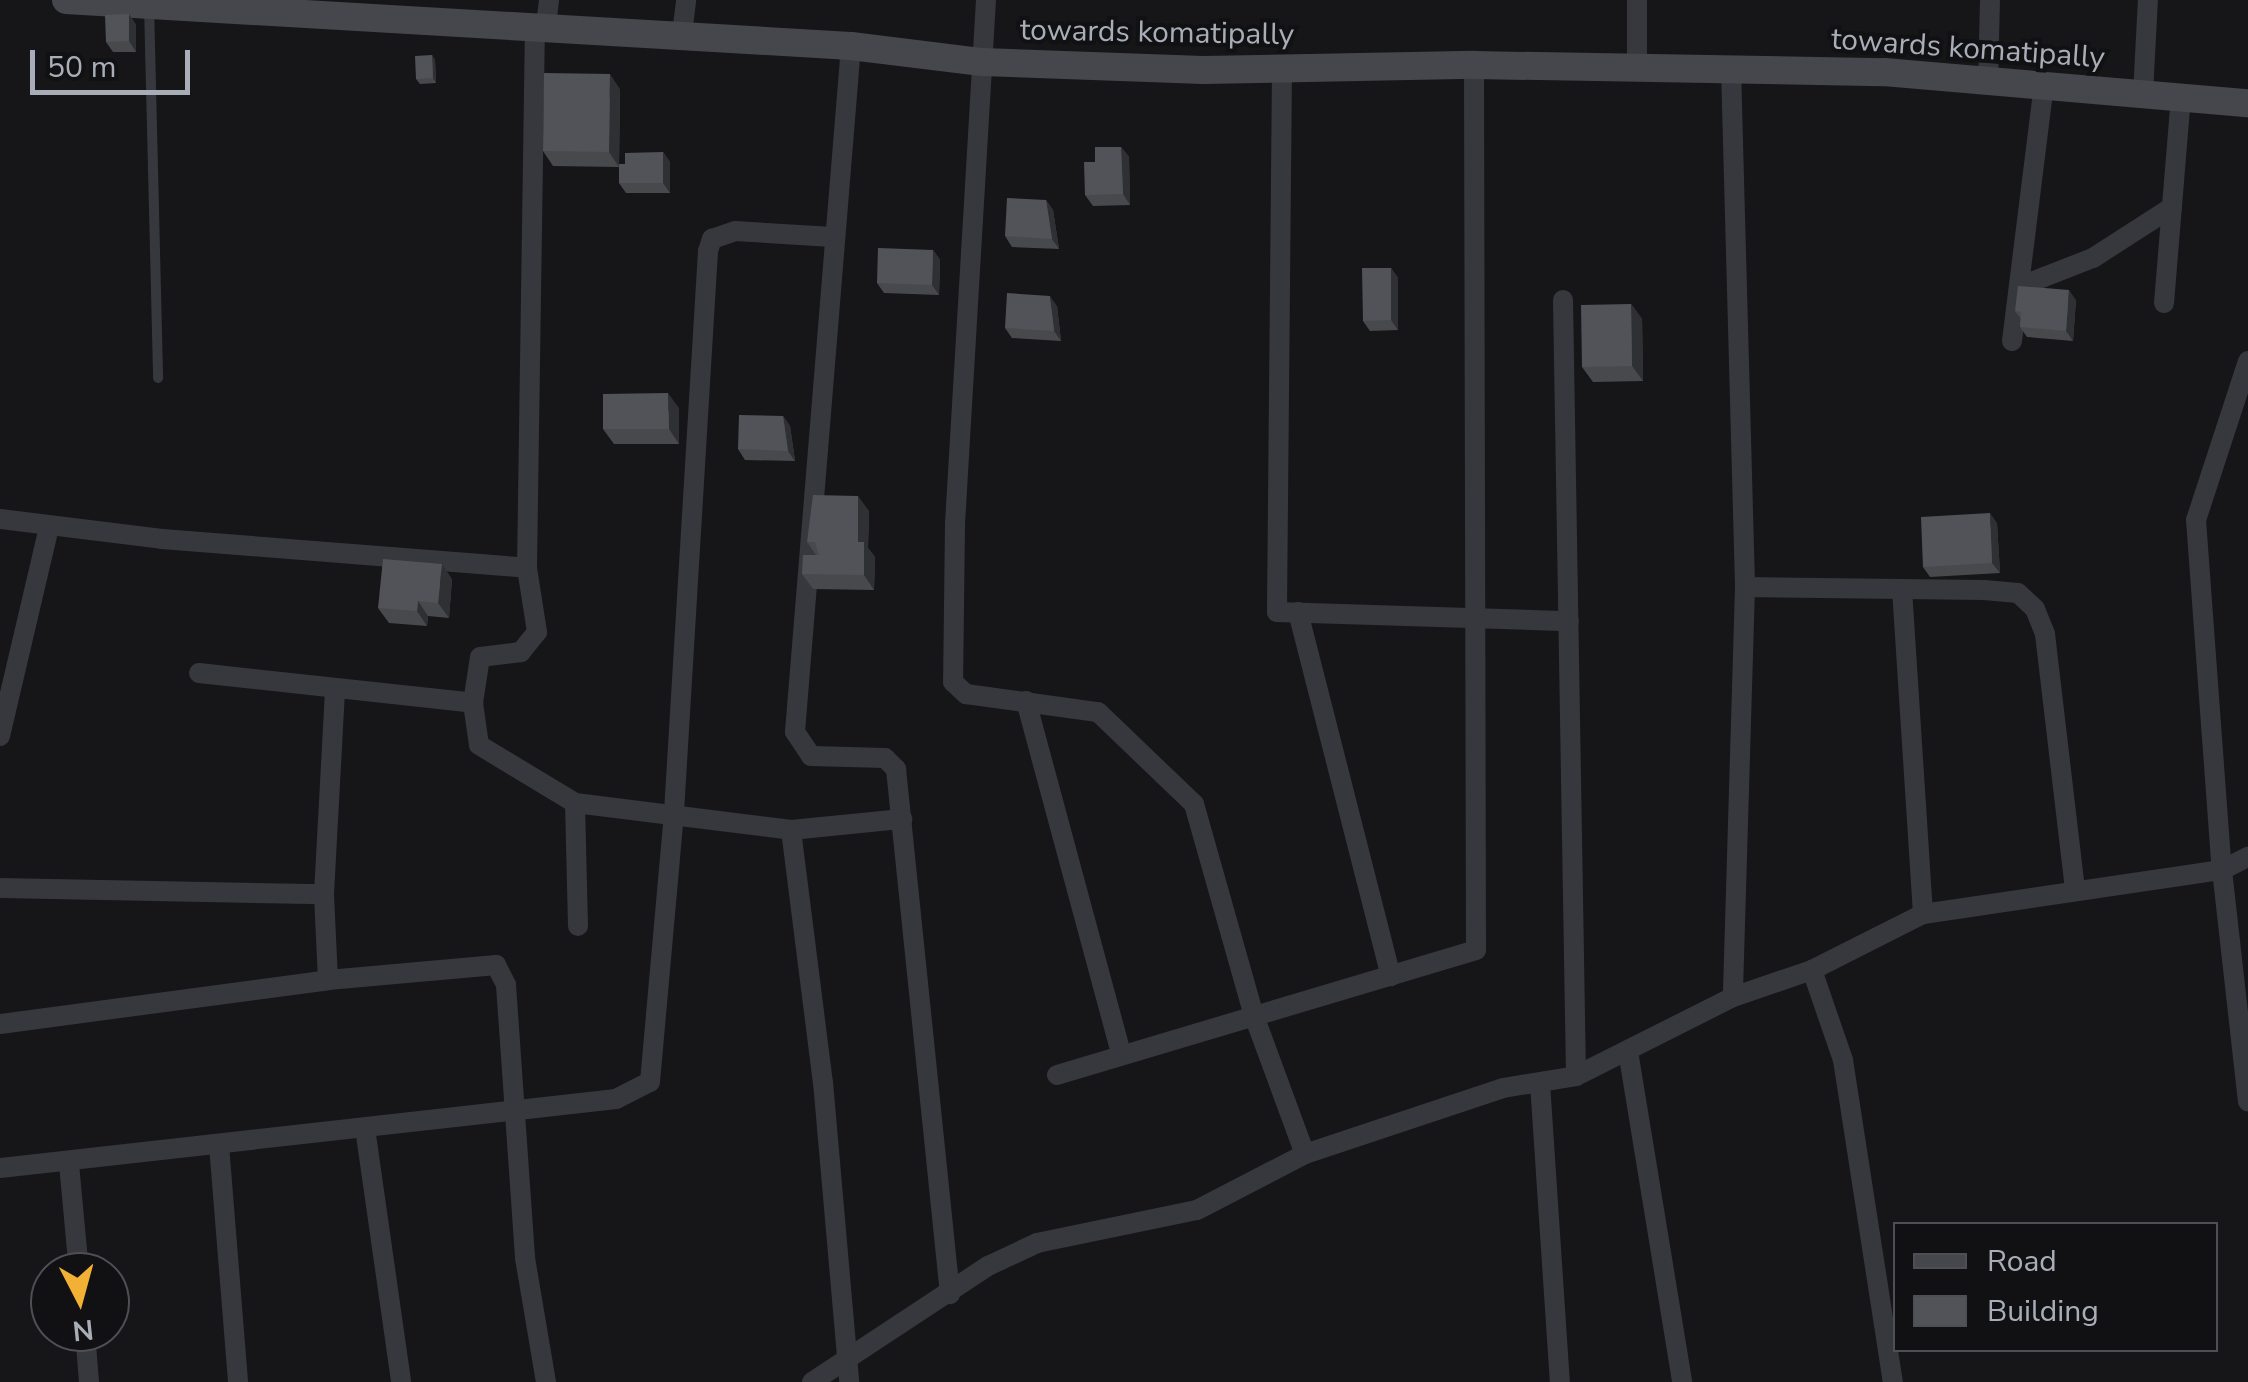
<!DOCTYPE html>
<style>
body{margin:0}
#map{position:relative;width:2248px;height:1382px;overflow:hidden;background:#161618;font-family:"Nunito Sans",sans-serif}
div>[style]{position:absolute}
.lane>*{height:10px;margin:-5px;padding:0 5px;transform-origin:5px;border-radius:5px;background:#37383d}
.street>*{height:20px;margin:-10px;padding:0 10px;transform-origin:10px;border-radius:10px;background:#37383d}
.secondary>*{height:28px;margin:-14px;padding:0 14px;transform-origin:14px;border-radius:14px;background:#45474d}
.wall>*{inset:0;background:#47494d}
.shaded-wall>*{inset:0;background:#2f3033}
.building>*{inset:0;background:#525359}
span{translate:-50% -50%;white-space:nowrap;text-align:center;line-height:1.15;-webkit-text-stroke:8px #111113;paint-order:stroke}
.street-label{font-size:30px;color:#a8adb8}
.legend{position:absolute;left:1893px;top:1222px;width:325px;height:130px;box-sizing:border-box;background:#111113;border:2px solid #4d4f55;margin:0;padding:12px 18px;list-style:none;font-size:30px;color:#a8adb8}
.legend li{display:flex;align-items:center;gap:20px;height:50px}
.legend b{width:50px;border:2px solid #4d4f55}
.north{position:absolute;left:30px;top:1252px;width:100px;height:100px;box-sizing:border-box;background:#111113;border:2px solid #4d4f55;border-radius:50%;rotate:174deg;font-size:28px;font-weight:700;line-height:40px;text-align:center;color:#a8adb8}
.north::after{content:'';display:block;margin:auto;width:35px;height:45px;background:#f2b134;clip-path:polygon(50% 0,100% 100%,50% 72%,0 100%)}
.scale{position:absolute;left:30px;top:50px;width:160px;height:45px;box-sizing:border-box;border:5px solid #a8adb8;border-top:0;padding-left:12px;font-size:30px;line-height:35px;white-space:nowrap;color:#a8adb8;-webkit-text-stroke:8px #111113;paint-order:stroke}
</style>
<div id="map">
<div class="lane">
<div style="left:149px;top:5px;width:373px;rotate:88.6deg"></div>
</div>
<div class="street">
<div style="left:986px;top:0;width:525px;rotate:93.39deg"></div>
<div style="left:955px;top:524px;width:158px;rotate:90.7deg"></div>
<div style="left:953px;top:682px;width:18px;rotate:43deg"></div>
<div style="left:966px;top:694px;width:133px;rotate:7.8deg"></div>
<div style="left:1098px;top:712px;width:133px;rotate:43.8deg"></div>
<div style="left:1194px;top:804px;width:217px;rotate:74.2deg"></div>
<div style="left:1253px;top:1013px;width:150px;rotate:69.8deg"></div>
<div style="left:1637px;top:0;width:67px;rotate:90deg"></div>
<div style="left:546px;top:25px;width:25px;rotate:-83deg"></div>
<div style="left:682px;top:34px;width:34px;rotate:-83deg"></div>
<div style="left:851px;top:46px;width:688px;rotate:94.67deg"></div>
<div style="left:795px;top:732px;width:29px;rotate:56deg"></div>
<div style="left:811px;top:756px;width:74px;rotate:1.5deg"></div>
<div style="left:885px;top:758px;width:16px;rotate:45deg"></div>
<div style="left:896px;top:769px;width:528px;rotate:84.13deg"></div>
<div style="left:1731px;top:68px;width:519px;rotate:88.45deg"></div>
<div style="left:1745px;top:587px;width:410px;rotate:91.7deg"></div>
<div style="left:1282px;top:69px;width:543px;rotate:90.53deg"></div>
<div style="left:1277px;top:612px;width:292px;rotate:1.8deg"></div>
<div style="left:1988px;top:81px;width:81px;rotate:-88.6deg"></div>
<div style="left:2143px;top:94px;width:94px;rotate:-87deg"></div>
<div style="left:2021px;top:286px;width:77px;rotate:-21.3deg"></div>
<div style="left:2093px;top:258px;width:94px;rotate:-32.8deg"></div>
<div style="left:1563px;top:300px;width:776px;rotate:89.04deg"></div>
<div style="left:2164px;top:303px;width:207px;rotate:-85.3deg"></div>
<div style="left:2012px;top:341px;width:258px;rotate:-82.9deg"></div>
<div style="left:2248px;top:361px;width:167px;rotate:108.1deg"></div>
<div style="left:2196px;top:520px;width:351px;rotate:85.8deg"></div>
<div style="left:2222px;top:870px;width:233px;rotate:83.6deg"></div>
<div style="left:0;top:519px;width:163px;rotate:7deg"></div>
<div style="left:162px;top:539px;width:366px;rotate:4.5deg"></div>
<div style="left:527px;top:568px;width:65px;rotate:81.1deg"></div>
<div style="left:537px;top:632px;width:26px;rotate:129deg"></div>
<div style="left:521px;top:652px;width:41px;rotate:173deg"></div>
<div style="left:480px;top:657px;width:47px;rotate:98.7deg"></div>
<div style="left:527px;top:568px;width:543px;rotate:-89.16deg"></div>
<div style="left:1745px;top:587px;width:239px;rotate:0.7deg"></div>
<div style="left:1984px;top:590px;width:34px;rotate:5deg"></div>
<div style="left:2018px;top:593px;width:23px;rotate:43deg"></div>
<div style="left:2035px;top:609px;width:27px;rotate:68deg"></div>
<div style="left:2045px;top:634px;width:256px;rotate:83.3deg"></div>
<div style="left:1902px;top:589px;width:326px;rotate:86.3deg"></div>
<div style="left:1298px;top:612px;width:376px;rotate:75.7deg"></div>
<div style="left:199px;top:673px;width:276px;rotate:6.2deg"></div>
<div style="left:473px;top:703px;width:42px;rotate:81.9deg"></div>
<div style="left:479px;top:745px;width:112px;rotate:31.1deg"></div>
<div style="left:575px;top:803px;width:123px;rotate:88.6deg"></div>
<div style="left:1026px;top:701px;width:366px;rotate:74.9deg"></div>
<div style="left:0;top:736px;width:215px;rotate:-76.8deg"></div>
<div style="left:575px;top:803px;width:218px;rotate:7.1deg"></div>
<div style="left:791px;top:830px;width:112px;rotate:-5.7deg"></div>
<div style="left:791px;top:830px;width:254px;rotate:82.8deg"></div>
<div style="left:823px;top:1082px;width:301px;rotate:85deg"></div>
<div style="left:0;top:888px;width:324px;rotate:1.1deg"></div>
<div style="left:1812px;top:970px;width:95px;rotate:71deg"></div>
<div style="left:1843px;top:1060px;width:326px;rotate:81.2deg"></div>
<div style="left:328px;top:980px;width:86px;rotate:-92.7deg"></div>
<div style="left:324px;top:894px;width:205px;rotate:-86.9deg"></div>
<div style="left:0;top:1024px;width:331px;rotate:-7.6deg"></div>
<div style="left:328px;top:980px;width:169px;rotate:-5.1deg"></div>
<div style="left:496px;top:965px;width:22px;rotate:63deg"></div>
<div style="left:506px;top:985px;width:274px;rotate:86deg"></div>
<div style="left:525px;top:1258px;width:126px;rotate:80.4deg"></div>
<div style="left:1628px;top:1051px;width:335px;rotate:80.7deg"></div>
<div style="left:1057px;top:1075px;width:437px;rotate:-16.6deg"></div>
<div style="left:1476px;top:950px;width:885px;rotate:-90.13deg"></div>
<div style="left:1540px;top:1083px;width:300px;rotate:86.2deg"></div>
<div style="left:365px;top:1128px;width:257px;rotate:81.9deg"></div>
<div style="left:219px;top:1145px;width:238px;rotate:85.4deg"></div>
<div style="left:69px;top:1164px;width:108px;rotate:84.7deg"></div>
<div style="left:0;top:1168px;width:620px;rotate:-6.39deg"></div>
<div style="left:616px;top:1099px;width:38px;rotate:-27deg"></div>
<div style="left:650px;top:1082px;width:271px;rotate:-84.9deg"></div>
<div style="left:674px;top:812px;width:562px;rotate:-86.53deg"></div>
<div style="left:708px;top:251px;width:13px;rotate:-72deg"></div>
<div style="left:712px;top:239px;width:24px;rotate:-19deg"></div>
<div style="left:735px;top:231px;width:98px;rotate:3.5deg"></div>
<div style="left:85px;top:1332px;width:50px;rotate:85.4deg"></div>
<div style="left:812px;top:1382px;width:211px;rotate:-33.4deg"></div>
<div style="left:988px;top:1266px;width:54px;rotate:-25.1deg"></div>
<div style="left:1037px;top:1243px;width:163px;rotate:-11.7deg"></div>
<div style="left:1197px;top:1210px;width:122px;rotate:-27.4deg"></div>
<div style="left:1305px;top:1154px;width:209px;rotate:-18.4deg"></div>
<div style="left:1503px;top:1088px;width:74px;rotate:-9.3deg"></div>
<div style="left:1576px;top:1076px;width:176px;rotate:-26.7deg"></div>
<div style="left:1733px;top:997px;width:83px;rotate:-18.9deg"></div>
<div style="left:1812px;top:970px;width:124px;rotate:-26.8deg"></div>
<div style="left:1923px;top:914px;width:302px;rotate:-8.4deg"></div>
<div style="left:2222px;top:870px;width:29px;rotate:-27deg"></div>
</div>
<div class="secondary">
<div style="left:66px;top:0;width:786px;rotate:3.35deg"></div>
<div style="left:851px;top:46px;width:132px;rotate:7deg"></div>
<div style="left:982px;top:62px;width:221px;rotate:2.1deg"></div>
<div style="left:1203px;top:70px;width:271px;rotate:-1.1deg"></div>
<div style="left:1474px;top:65px;width:410px;rotate:1deg"></div>
<div style="left:1884px;top:72px;width:365px;rotate:4.9deg"></div>
</div>
<div class="wall">
<div style="clip-path:polygon(129px 14px,136px 25px,136px 52px,113px 52px,106px 42px)"></div>
<div style="clip-path:polygon(432px 55px,435px 60px,436px 83px,420px 84px,416px 79px)"></div>
<div style="clip-path:polygon(620px 89px,619px 164px,625px 164px,663px 152px,670px 162px,670px 193px,626px 193px,619px 183px,619px 167px,553px 166px,543px 151px)"></div>
<div style="clip-path:polygon(1121px 147px,1129px 157px,1130px 205px,1093px 206px,1085px 195px,1095px 162px)"></div>
<div style="clip-path:polygon(1046px 200px,1053px 210px,1059px 249px,1012px 247px,1005px 236px)"></div>
<div style="clip-path:polygon(933px 250px,940px 260px,939px 295px,884px 293px,877px 283px)"></div>
<div style="clip-path:polygon(1391px 268px,1398px 278px,1398px 330px,1370px 331px,1363px 321px)"></div>
<div style="clip-path:polygon(2076px 300px,2073px 341px,2027px 337px,2020px 327px,2021px 319px,2015px 311px)"></div>
<div style="clip-path:polygon(1631px 304px,1642px 319px,1643px 381px,1593px 382px,1582px 367px)"></div>
<div style="clip-path:polygon(1057px 306px,1061px 341px,1012px 338px,1005px 328px)"></div>
<div style="clip-path:polygon(679px 408px,679px 444px,614px 444px,603px 429px)"></div>
<div style="clip-path:polygon(783px 416px,790px 426px,795px 461px,745px 460px,738px 449px)"></div>
<div style="clip-path:polygon(869px 511px,868px 548px,875px 557px,874px 590px,813px 589px,802px 574px,816px 555px,807px 542px)"></div>
<div style="clip-path:polygon(1997px 523px,2000px 573px,1930px 577px,1923px 567px)"></div>
<div style="clip-path:polygon(452px 579px,449px 618px,428px 616px,427px 626px,389px 623px,378px 608px)"></div>
</div>
<div class="shaded-wall">
<div style="clip-path:polygon(129px 14px,136px 25px,136px 52px,129px 41px)"></div>
<div style="clip-path:polygon(432px 55px,435px 60px,436px 83px,433px 78px)"></div>
<div style="clip-path:polygon(610px 74px,620px 89px,619px 167px,609px 152px)"></div>
<div style="clip-path:polygon(1121px 147px,1129px 157px,1130px 205px,1123px 194px)"></div>
<div style="clip-path:polygon(663px 152px,670px 162px,670px 193px,663px 183px)"></div>
<div style="clip-path:polygon(1046px 200px,1053px 210px,1059px 249px,1052px 239px)"></div>
<div style="clip-path:polygon(933px 250px,940px 260px,939px 295px,932px 285px)"></div>
<div style="clip-path:polygon(1391px 268px,1398px 278px,1398px 330px,1391px 320px)"></div>
<div style="clip-path:polygon(2069px 290px,2076px 300px,2073px 341px,2066px 331px)"></div>
<div style="clip-path:polygon(1050px 296px,1057px 306px,1061px 341px,1054px 331px)"></div>
<div style="clip-path:polygon(1631px 304px,1642px 319px,1643px 381px,1632px 366px)"></div>
<div style="clip-path:polygon(668px 393px,679px 408px,679px 444px,669px 429px)"></div>
<div style="clip-path:polygon(783px 416px,790px 426px,795px 461px,788px 451px)"></div>
<div style="clip-path:polygon(858px 496px,869px 511px,868px 548px,875px 557px,874px 590px,864px 575px,858px 542px)"></div>
<div style="clip-path:polygon(1990px 513px,1997px 523px,2000px 573px,1992px 563px)"></div>
<div style="clip-path:polygon(442px 564px,452px 579px,449px 618px,438px 603px)"></div>
<div style="clip-path:polygon(418px 601px,428px 616px,427px 626px,417px 611px)"></div>
</div>
<div class="building">
<div style="clip-path:polygon(129px 14px,129px 41px,106px 42px,105px 15px)"></div>
<div style="clip-path:polygon(432px 55px,433px 78px,416px 79px,415px 56px)"></div>
<div style="clip-path:polygon(544px 73px,610px 74px,609px 152px,543px 151px)"></div>
<div style="clip-path:polygon(1095px 147px,1121px 147px,1123px 194px,1085px 195px,1084px 162px,1095px 162px)"></div>
<div style="clip-path:polygon(663px 152px,663px 183px,619px 183px,619px 164px,625px 164px,625px 153px)"></div>
<div style="clip-path:polygon(1007px 198px,1046px 200px,1052px 239px,1005px 236px)"></div>
<div style="clip-path:polygon(878px 248px,933px 250px,932px 285px,877px 283px)"></div>
<div style="clip-path:polygon(1362px 268px,1391px 268px,1391px 320px,1363px 321px)"></div>
<div style="clip-path:polygon(2018px 286px,2069px 290px,2066px 331px,2020px 327px,2021px 312px,2015px 311px)"></div>
<div style="clip-path:polygon(1007px 293px,1050px 296px,1054px 331px,1005px 328px)"></div>
<div style="clip-path:polygon(1631px 304px,1632px 366px,1582px 367px,1581px 305px)"></div>
<div style="clip-path:polygon(668px 393px,669px 429px,603px 429px,603px 394px)"></div>
<div style="clip-path:polygon(739px 415px,783px 416px,788px 451px,738px 449px)"></div>
<div style="clip-path:polygon(813px 495px,858px 496px,858px 542px,864px 542px,864px 575px,802px 574px,803px 555px,819px 555px,815px 542px,807px 542px)"></div>
<div style="clip-path:polygon(1990px 513px,1992px 563px,1923px 567px,1921px 517px)"></div>
<div style="clip-path:polygon(383px 559px,442px 564px,438px 603px,418px 601px,417px 611px,378px 608px)"></div>
</div>
<div class="street-label">
<span style="left:1157px;top:33px;rotate:1deg">towards komatipally</span>
<span style="left:1968px;top:49px;rotate:4deg">towards komatipally</span>
</div>
<ul class="legend">
<li><b style="height:12px;background:#45474d"></b>Road</li>
<li><b style="height:28px;background:#525359"></b>Building</li>
</ul>
<div class="north">N</div>
<div class="scale">50 m</div>
</div>
